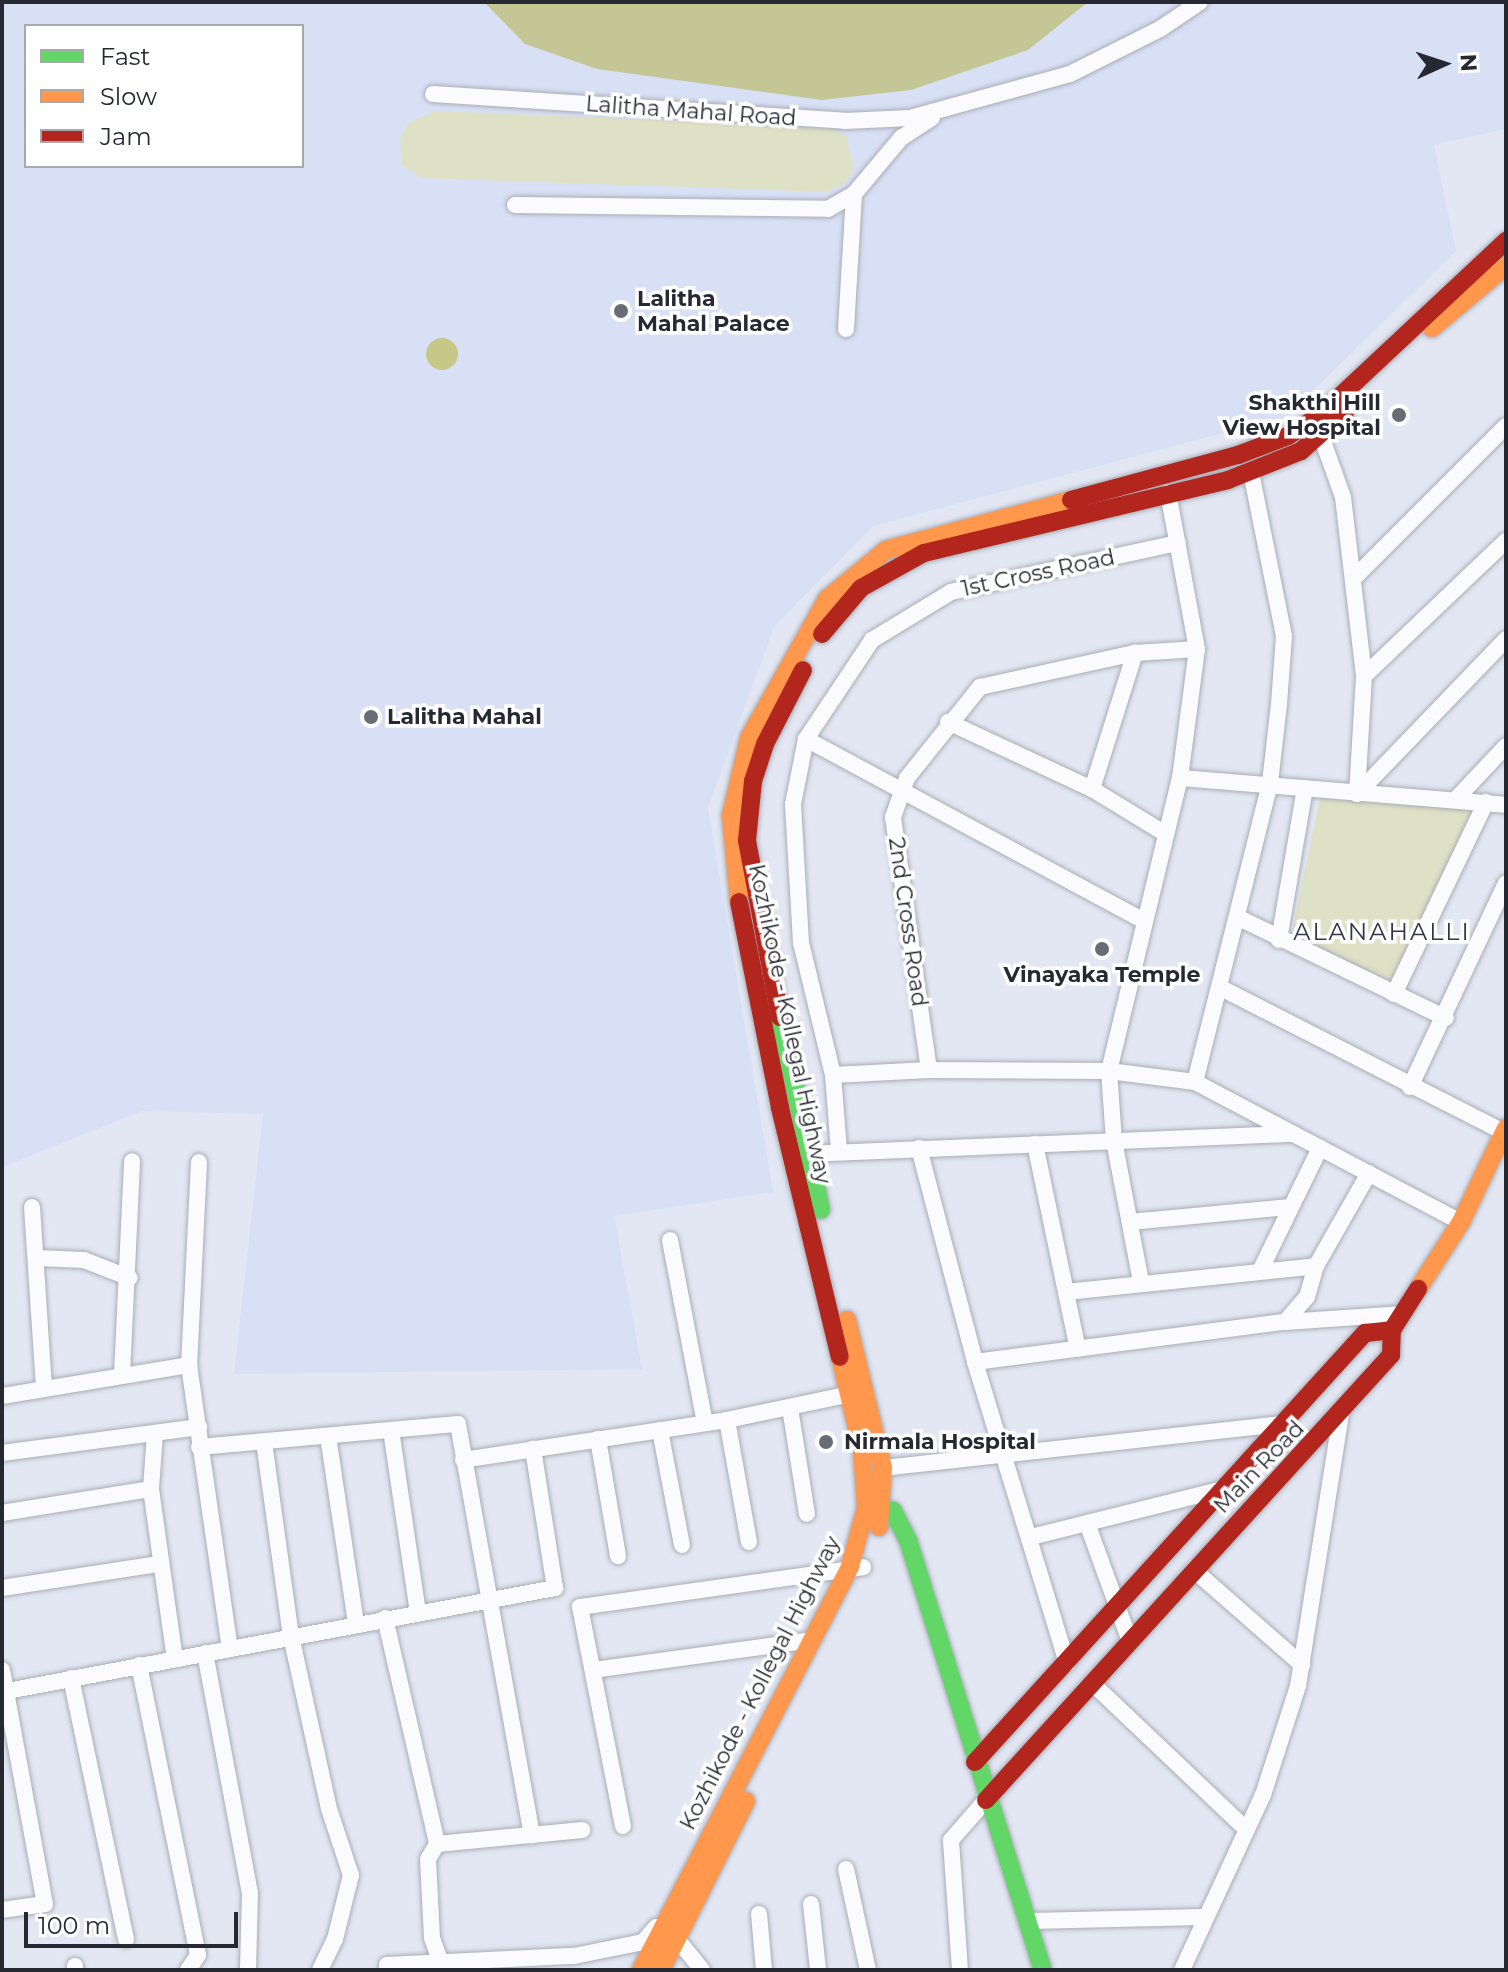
<!DOCTYPE html>
<style>
body{margin:0}
#map{position:relative;width:1508px;height:1972px;overflow:hidden;background:#e2e7f3;font-family:Montserrat,sans-serif}
div>[style]{position:absolute}
.built>*{inset:0;background:#d8e0f5}
.green>*{inset:0;background:#dee1c5}
.forest>*{inset:0;background:#c4c695}
.water>*{inset:0;background:#c7c887}
.round{border-radius:50%}
.roads{filter:drop-shadow(0 0 2px #a9adb6) drop-shadow(0 0 2px #a9adb6)}
.street>*{height:16px;margin:-8px;padding:0 8px;transform-origin:8px;border-radius:8px;background:#fbfbfd}
.fast>*{height:18px;margin:-9px;padding:0 9px;transform-origin:9px;border-radius:9px;background:#63d668}
.slow>*{height:18px;margin:-9px;padding:0 9px;transform-origin:9px;border-radius:9px;background:#ff974d}
.jam>*{height:18px;margin:-9px;padding:0 9px;transform-origin:9px;border-radius:9px;background:#b3261e}
.dots>*{width:22px;height:22px;translate:-50% -50%;box-sizing:border-box;border:4px solid #fff;border-radius:50%}
span{translate:-50% -50%;white-space:nowrap;text-align:center;line-height:1.15;-webkit-text-stroke:7px #fff;paint-order:stroke}
.street-label{font-size:22px;color:#262931}
.poi-label{font-size:22px;color:#262931;font-weight:700}
.left{translate:0 -50%;text-align:left}
.right{translate:-100% -50%;text-align:right}
.neighbourhood-label{font-size:24px;color:#313747;letter-spacing:2px}
.frame{position:absolute;inset:0;border:4px solid #262931;pointer-events:none}
.legend{position:absolute;left:24px;top:24px;width:280px;height:144px;box-sizing:border-box;background:#fff;border:2px solid #a8a9ad;margin:0;padding:10px 14px;list-style:none;font-size:24px;color:#262931}
.legend li{display:flex;align-items:center;gap:16px;height:40px}
.legend b{width:40px;border:2px solid #a8a9ad}
.north{position:absolute;left:1404px;top:24px;width:80px;height:80px;-webkit-text-stroke:6px #fff;paint-order:stroke;rotate:87deg;font-size:22px;font-weight:700;line-height:32px;text-align:center;color:#262931}
.north::after{content:'';display:block;margin:auto;width:28px;height:36px;background:#262931;clip-path:polygon(50% 0,100% 100%,50% 72%,0 100%)}
.scale{position:absolute;left:24px;top:1912px;width:214px;height:36px;box-sizing:border-box;border:4px solid #262931;border-top:0;padding-left:10px;font-size:24px;line-height:28px;white-space:nowrap;color:#262931;-webkit-text-stroke:6px #fff;paint-order:stroke}
</style>
<div id="map">
<div class="built">
<div style="clip-path:polygon(evenodd,2px 2px,1506px 2px,1506px 129px,1434px 145px,1456px 251px,1287px 416px,873px 526px,774px 627px,708px 808px,773px 1192px,614px 1216px,642px 1369px,234px 1374px,263px 1114px,142px 1111px,2px 1167px,2px 2px,26px 26px,302px 26px,302px 166px,26px 166px,26px 26px)"></div>
</div>
<div class="green">
<div style="clip-path:polygon(435px 111px,827px 127px,846px 136px,854px 168px,845px 183px,826px 192px,422px 178px,402px 165px,400px 140px,408px 123px)"></div>
<div style="clip-path:polygon(1320px 798px,1473px 810px,1391px 981px,1291px 937px)"></div>
</div>
<div class="forest">
<div style="clip-path:polygon(484px 2px,1088px 2px,1028px 50px,911px 90px,822px 100px,597px 69px,525px 44px)"></div>
</div>
<div class="water">
<div class="round" style="left:426px;top:338px;width:32px;height:32px"></div>
</div>
<div class="roads">
<div class="street">
<div style="left:433px;top:94px;width:413px;rotate:3.7deg"></div>
<div style="left:845px;top:121px;width:65px;rotate:-2.6deg"></div>
<div style="left:910px;top:118px;width:166px;rotate:-15.4deg"></div>
<div style="left:1070px;top:74px;width:101px;rotate:-26.6deg"></div>
<div style="left:1160px;top:29px;width:48px;rotate:-34deg"></div>
<div style="left:515px;top:205px;width:313px;rotate:0.7deg"></div>
<div style="left:828px;top:209px;width:30px;rotate:-30deg"></div>
<div style="left:854px;top:194px;width:73px;rotate:-50deg"></div>
<div style="left:901px;top:138px;width:37px;rotate:-33deg"></div>
<div style="left:846px;top:329px;width:135px;rotate:-86.6deg"></div>
<div style="left:1321px;top:436px;width:65px;rotate:70.2deg"></div>
<div style="left:1343px;top:497px;width:180px;rotate:83.3deg"></div>
<div style="left:1364px;top:676px;width:118px;rotate:93.4deg"></div>
<div style="left:1353px;top:579px;width:216px;rotate:-45deg"></div>
<div style="left:1364px;top:676px;width:196px;rotate:-43.6deg"></div>
<div style="left:948px;top:722px;width:159px;rotate:25deg"></div>
<div style="left:1092px;top:789px;width:84px;rotate:31.4deg"></div>
<div style="left:806px;top:739px;width:384px;rotate:28.3deg"></div>
<div style="left:1180px;top:778px;width:327px;rotate:4.7deg"></div>
<div style="left:1092px;top:789px;width:143px;rotate:-72.5deg"></div>
<div style="left:1357px;top:794px;width:215px;rotate:-46.1deg"></div>
<div style="left:1456px;top:799px;width:73px;rotate:-46.7deg"></div>
<div style="left:1237px;top:917px;width:232px;rotate:25.8deg"></div>
<div style="left:1279px;top:940px;width:154px;rotate:-80.3deg"></div>
<div style="left:1221px;top:988px;width:318px;rotate:27deg"></div>
<div style="left:1394px;top:994px;width:213px;rotate:-64.4deg"></div>
<div style="left:929px;top:1070px;width:256px;rotate:-98.1deg"></div>
<div style="left:893px;top:817px;width:41px;rotate:-70.3deg"></div>
<div style="left:907px;top:778px;width:117px;rotate:-51.3deg"></div>
<div style="left:980px;top:687px;width:159px;rotate:-12.4deg"></div>
<div style="left:1135px;top:653px;width:62px;rotate:-3.7deg"></div>
<div style="left:833px;top:1075px;width:96px;rotate:-3deg"></div>
<div style="left:929px;top:1070px;width:180px;rotate:0.3deg"></div>
<div style="left:1109px;top:1071px;width:87px;rotate:7.3deg"></div>
<div style="left:1195px;top:1082px;width:301px;rotate:27.8deg"></div>
<div style="left:1195px;top:1082px;width:308px;rotate:-75.9deg"></div>
<div style="left:1270px;top:783px;width:80px;rotate:-83.5deg"></div>
<div style="left:1279px;top:704px;width:68px;rotate:-85.8deg"></div>
<div style="left:1284px;top:636px;width:166px;rotate:-101.4deg"></div>
<div style="left:1410px;top:1087px;width:225px;rotate:-64.8deg"></div>
<div style="left:1035px;top:1144px;width:209px;rotate:78.2deg"></div>
<div style="left:919px;top:1148px;width:221px;rotate:75.3deg"></div>
<div style="left:975px;top:1362px;width:315px;rotate:73deg"></div>
<div style="left:839px;top:1151px;width:76px;rotate:-94.5deg"></div>
<div style="left:833px;top:1075px;width:136px;rotate:-103.6deg"></div>
<div style="left:801px;top:943px;width:139px;rotate:-93.3deg"></div>
<div style="left:793px;top:804px;width:66px;rotate:-78.7deg"></div>
<div style="left:806px;top:739px;width:119px;rotate:-56.3deg"></div>
<div style="left:872px;top:640px;width:92px;rotate:-31.3deg"></div>
<div style="left:951px;top:592px;width:232px;rotate:-12.2deg"></div>
<div style="left:808px;top:1154px;width:484px;rotate:-2.4deg"></div>
<div style="left:199px;top:1162px;width:203px;rotate:92.8deg"></div>
<div style="left:189px;top:1365px;width:286px;rotate:81.8deg"></div>
<div style="left:32px;top:1207px;width:182px;rotate:86.2deg"></div>
<div style="left:1130px;top:1222px;width:161px;rotate:-5.4deg"></div>
<div style="left:670px;top:1240px;width:186px;rotate:79.2deg"></div>
<div style="left:37px;top:1258px;width:47px;rotate:2.4deg"></div>
<div style="left:84px;top:1260px;width:49px;rotate:21.4deg"></div>
<div style="left:1260px;top:1271px;width:137px;rotate:-64deg"></div>
<div style="left:1141px;top:1282px;width:144px;rotate:-100.8deg"></div>
<div style="left:1114px;top:1141px;width:70px;rotate:-94.1deg"></div>
<div style="left:1109px;top:1071px;width:301px;rotate:-76.4deg"></div>
<div style="left:1180px;top:778px;width:130px;rotate:-82.5deg"></div>
<div style="left:1197px;top:649px;width:159px;rotate:-100.5deg"></div>
<div style="left:1066px;top:1292px;width:251px;rotate:-5.9deg"></div>
<div style="left:1285px;top:1322px;width:33px;rotate:-49deg"></div>
<div style="left:1307px;top:1297px;width:32px;rotate:-74deg"></div>
<div style="left:1316px;top:1266px;width:107px;rotate:-60.3deg"></div>
<div style="left:975px;top:1362px;width:313px;rotate:-7.4deg"></div>
<div style="left:1285px;top:1322px;width:116px;rotate:-3.9deg"></div>
<div style="left:122px;top:1375px;width:214px;rotate:-87.3deg"></div>
<div style="left:2px;top:1396px;width:190px;rotate:-9.4deg"></div>
<div style="left:790px;top:1408px;width:107px;rotate:80.9deg"></div>
<div style="left:727px;top:1420px;width:124px;rotate:79.8deg"></div>
<div style="left:391px;top:1430px;width:184px;rotate:81.6deg"></div>
<div style="left:660px;top:1430px;width:117px;rotate:79.2deg"></div>
<div style="left:155px;top:1433px;width:56px;rotate:94.1deg"></div>
<div style="left:151px;top:1489px;width:172px;rotate:82deg"></div>
<div style="left:328px;top:1436px;width:190px;rotate:81.5deg"></div>
<div style="left:598px;top:1439px;width:119px;rotate:80.3deg"></div>
<div style="left:264px;top:1442px;width:196px;rotate:82.1deg"></div>
<div style="left:291px;top:1636px;width:177px;rotate:77.6deg"></div>
<div style="left:329px;top:1809px;width:70px;rotate:71.6deg"></div>
<div style="left:351px;top:1875px;width:66px;rotate:104deg"></div>
<div style="left:335px;top:1939px;width:34px;rotate:116deg"></div>
<div style="left:199px;top:1447px;width:260px;rotate:-5.1deg"></div>
<div style="left:458px;top:1424px;width:418px;rotate:79.8deg"></div>
<div style="left:2px;top:1453px;width:199px;rotate:-7.5deg"></div>
<div style="left:463px;top:1460px;width:267px;rotate:-8.6deg"></div>
<div style="left:727px;top:1420px;width:131px;rotate:-11.9deg"></div>
<div style="left:883px;top:1468px;width:403px;rotate:-6.3deg"></div>
<div style="left:2px;top:1513px;width:151px;rotate:-9.2deg"></div>
<div style="left:1087px;top:1523px;width:126px;rotate:70deg"></div>
<div style="left:1031px;top:1537px;width:199px;rotate:-14deg"></div>
<div style="left:1194px;top:1570px;width:144px;rotate:41.3deg"></div>
<div style="left:2px;top:1588px;width:159px;rotate:-8.7deg"></div>
<div style="left:385px;top:1618px;width:232px;rotate:77deg"></div>
<div style="left:437px;top:1844px;width:17px;rotate:121deg"></div>
<div style="left:428px;top:1859px;width:79px;rotate:87.1deg"></div>
<div style="left:432px;top:1938px;width:29px;rotate:70deg"></div>
<div style="left:205px;top:1653px;width:244px;rotate:79.4deg"></div>
<div style="left:250px;top:1893px;width:77px;rotate:91.5deg"></div>
<div style="left:139px;top:1665px;width:296px;rotate:78.5deg"></div>
<div style="left:198px;top:1955px;width:18px;rotate:124deg"></div>
<div style="left:2px;top:1670px;width:238px;rotate:79.6deg"></div>
<div style="left:45px;top:1904px;width:43px;rotate:172.1deg"></div>
<div style="left:593px;top:1670px;width:220px;rotate:-7.8deg"></div>
<div style="left:71px;top:1678px;width:267px;rotate:78.1deg"></div>
<div style="left:1092px;top:1683px;width:212px;rotate:43.5deg"></div>
<div style="left:2px;top:1692px;width:563px;rotate:-10.65deg"></div>
<div style="left:555px;top:1588px;width:141px;rotate:-99deg"></div>
<div style="left:623px;top:1826px;width:223px;rotate:-101.1deg"></div>
<div style="left:580px;top:1607px;width:286px;rotate:-8deg"></div>
<div style="left:437px;top:1844px;width:146px;rotate:-5.5deg"></div>
<div style="left:846px;top:1869px;width:103px;rotate:77.7deg"></div>
<div style="left:811px;top:1904px;width:66px;rotate:83.9deg"></div>
<div style="left:759px;top:1914px;width:56px;rotate:84.9deg"></div>
<div style="left:1027px;top:1921px;width:178px;rotate:-1.3deg"></div>
<div style="left:677px;top:1939px;width:40px;rotate:51deg"></div>
<div style="left:75px;top:1970px;width:4px;rotate:-90deg"></div>
<div style="left:387px;top:1970px;width:5px;rotate:-90deg"></div>
<div style="left:387px;top:1965px;width:187px;rotate:-2.8deg"></div>
<div style="left:574px;top:1956px;width:70px;rotate:-11.5deg"></div>
<div style="left:643px;top:1942px;width:20px;rotate:-49deg"></div>
<div style="left:960px;top:1970px;width:130px;rotate:-94deg"></div>
<div style="left:951px;top:1840px;width:53px;rotate:-48.8deg"></div>
<div style="left:1182px;top:1970px;width:193px;rotate:-65.2deg"></div>
<div style="left:1263px;top:1795px;width:114px;rotate:-72.2deg"></div>
<div style="left:1298px;top:1686px;width:273px;rotate:-81deg"></div>
</div>
<div class="fast">
<div style="left:780px;top:1017px;width:197px;rotate:78deg"></div>
<div style="left:866px;top:1504px;width:28px;rotate:15deg"></div>
<div style="left:893px;top:1511px;width:33px;rotate:63deg"></div>
<div style="left:908px;top:1540px;width:451px;rotate:72.6deg"></div>
</div>
<div class="slow">
<div style="left:1432px;top:328px;width:97px;rotate:-40deg"></div>
<div style="left:739px;top:902px;width:87px;rotate:-95.3deg"></div>
<div style="left:731px;top:815px;width:79px;rotate:-76.8deg"></div>
<div style="left:749px;top:738px;width:159px;rotate:-60.7deg"></div>
<div style="left:827px;top:599px;width:77px;rotate:-39.7deg"></div>
<div style="left:886px;top:550px;width:192px;rotate:-15.1deg"></div>
<div style="left:1418px;top:1289px;width:80px;rotate:-57.3deg"></div>
<div style="left:1461px;top:1222px;width:104px;rotate:-64.4deg"></div>
<div style="left:847px;top:1320px;width:152px;rotate:76.3deg"></div>
<div style="left:883px;top:1468px;width:59px;rotate:93.9deg"></div>
<div style="left:641px;top:1970px;width:455px;rotate:-62.6deg"></div>
<div style="left:850px;top:1566px;width:60px;rotate:-74.6deg"></div>
<div style="left:866px;top:1508px;width:59px;rotate:-93.9deg"></div>
<div style="left:862px;top:1449px;width:95px;rotate:-103.4deg"></div>
<div style="left:661px;top:1970px;width:189px;rotate:-63.3deg"></div>
</div>
<div class="jam">
<div style="left:1071px;top:500px;width:173px;rotate:-15.1deg"></div>
<div style="left:1238px;top:455px;width:53px;rotate:-20.8deg"></div>
<div style="left:1288px;top:436px;width:38px;rotate:-33deg"></div>
<div style="left:1320px;top:415px;width:255px;rotate:-43.1deg"></div>
<div style="left:822px;top:634px;width:60px;rotate:-49.7deg"></div>
<div style="left:861px;top:588px;width:72px;rotate:-29.1deg"></div>
<div style="left:924px;top:553px;width:313px;rotate:-13.5deg"></div>
<div style="left:1228px;top:480px;width:79px;rotate:-21.7deg"></div>
<div style="left:1301px;top:451px;width:59px;rotate:-41.6deg"></div>
<div style="left:739px;top:902px;width:210px;rotate:78.7deg"></div>
<div style="left:780px;top:1108px;width:256px;rotate:76.5deg"></div>
<div style="left:780px;top:1017px;width:180px;rotate:-100.6deg"></div>
<div style="left:747px;top:840px;width:59px;rotate:-84.2deg"></div>
<div style="left:753px;top:781px;width:39px;rotate:-72deg"></div>
<div style="left:765px;top:744px;width:83px;rotate:-62.8deg"></div>
<div style="left:975px;top:1762px;width:580px;rotate:-47.73deg"></div>
<div style="left:1365px;top:1333px;width:27px;rotate:-6deg"></div>
<div style="left:986px;top:1800px;width:602px;rotate:-47.69deg"></div>
<div style="left:1391px;top:1355px;width:25px;rotate:-88deg"></div>
<div style="left:1392px;top:1330px;width:49px;rotate:-57.6deg"></div>
</div>
</div>
<div class="dots">
<div style="left:621px;top:311px;background:#686c75"></div>
<div style="left:1399px;top:415px;background:#686c75"></div>
<div style="left:371px;top:717px;background:#686c75"></div>
<div style="left:1102px;top:949px;background:#686c75"></div>
<div style="left:826px;top:1442px;background:#686c75"></div>
</div>
<div class="street-label">
<span style="left:691px;top:111px;rotate:4deg">Lalitha Mahal Road</span>
<span style="left:1038px;top:573px;rotate:-12deg">1st Cross Road</span>
<span style="left:908px;top:922px;rotate:82deg">2nd Cross Road</span>
<span style="left:790px;top:1024px;rotate:78deg">Kozhikode - Kollegal Highway</span>
<span style="left:1259px;top:1467px;rotate:-46deg">Main Road</span>
<span style="left:760px;top:1683px;rotate:-63deg">Kozhikode - Kollegal Highway</span>
</div>
<div class="poi-label">
<span class="left" style="left:637px;top:311px">Lalitha<br>Mahal Palace</span>
<span class="right" style="left:1381px;top:415px">Shakthi Hill<br>View Hospital</span>
<span class="left" style="left:387px;top:717px">Lalitha Mahal</span>
<span style="left:1102px;top:975px">Vinayaka Temple</span>
<span class="left" style="left:844px;top:1442px">Nirmala Hospital</span>
</div>
<div class="neighbourhood-label">
<span style="left:1382px;top:932px">ALANAHALLI</span>
</div>
<div class="frame"></div>
<ul class="legend">
<li><b style="height:10px;background:#63d668"></b>Fast</li>
<li><b style="height:10px;background:#ff974d"></b>Slow</li>
<li><b style="height:10px;background:#b3261e"></b>Jam</li>
</ul>
<div class="north">N</div>
<div class="scale">100 m</div>
</div>
